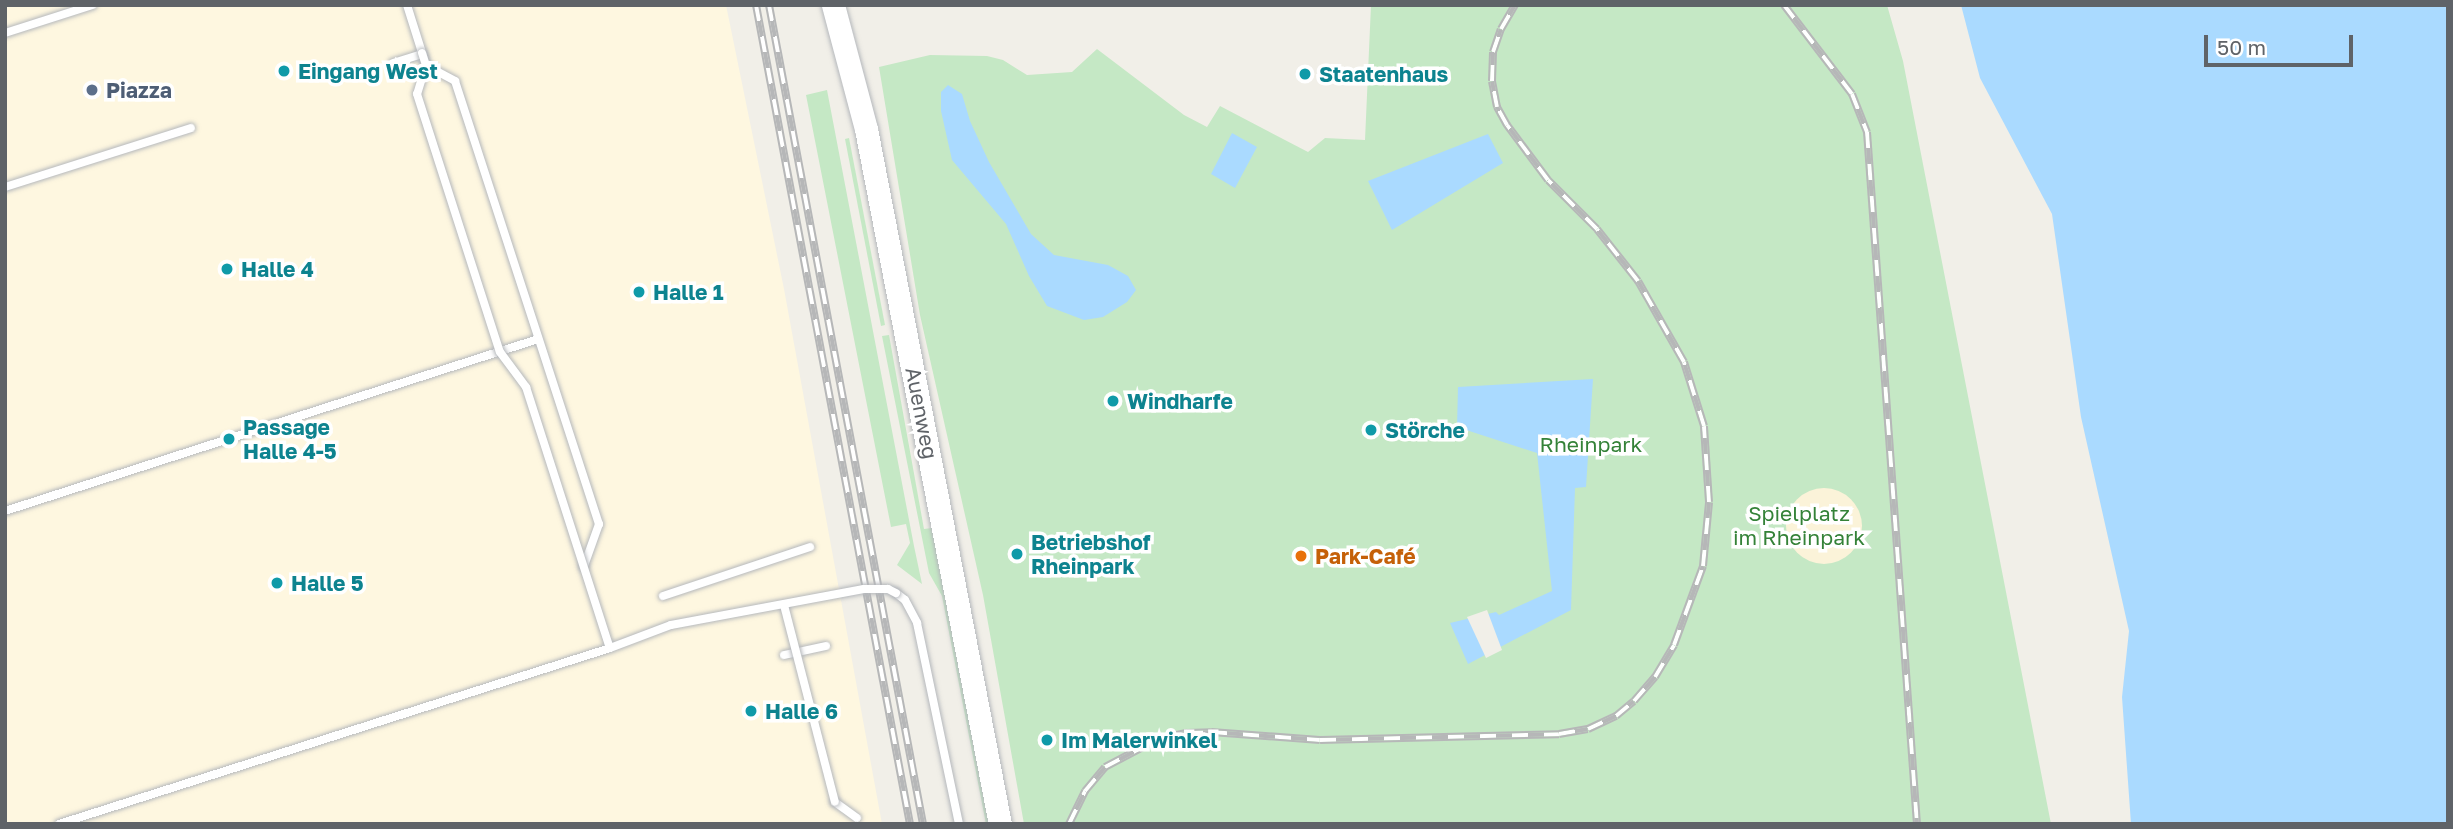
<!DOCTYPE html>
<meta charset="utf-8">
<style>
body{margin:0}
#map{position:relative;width:2453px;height:829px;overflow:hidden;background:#f1efe8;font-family:"Golos Text",sans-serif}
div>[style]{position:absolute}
.commercial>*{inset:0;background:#fef7e0}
.green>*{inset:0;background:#c5e8c5}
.sand>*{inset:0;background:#fbf3d9}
.round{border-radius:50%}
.water>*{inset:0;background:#aadaff}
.pier>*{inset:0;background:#f1efe8}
.roads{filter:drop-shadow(0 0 2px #b5b8bc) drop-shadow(0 0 2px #b5b8bc)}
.lane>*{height:8px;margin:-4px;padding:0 4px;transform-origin:4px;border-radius:4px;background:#fff}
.secondary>*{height:23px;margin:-11.5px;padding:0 11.5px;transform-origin:11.5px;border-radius:11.5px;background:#fff}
.rail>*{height:8px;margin-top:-4px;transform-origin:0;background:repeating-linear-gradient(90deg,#fff 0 16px,#b6b7b8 0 32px);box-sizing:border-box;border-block:2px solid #b6b7b8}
.bridges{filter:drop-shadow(0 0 2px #b5b8bc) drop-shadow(0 0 2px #b5b8bc)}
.lane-bridge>*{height:8px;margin:-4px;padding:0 4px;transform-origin:4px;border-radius:4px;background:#fff}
.dots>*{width:19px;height:19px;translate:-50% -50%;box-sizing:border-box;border:4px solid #fff;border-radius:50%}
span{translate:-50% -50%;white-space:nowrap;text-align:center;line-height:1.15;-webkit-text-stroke:7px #fff;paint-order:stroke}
.culture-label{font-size:21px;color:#0d838f;font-weight:700}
.left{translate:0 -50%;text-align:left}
.service-label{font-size:21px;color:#4e5e75;font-weight:700}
.street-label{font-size:21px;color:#5f6368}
.park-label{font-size:21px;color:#348238}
.food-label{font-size:21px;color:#c56008;font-weight:700}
.frame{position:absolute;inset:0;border:7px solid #5f6368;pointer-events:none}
.scale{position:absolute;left:2204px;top:35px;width:149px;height:32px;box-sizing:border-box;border:4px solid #5f6368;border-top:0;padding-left:9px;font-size:21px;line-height:24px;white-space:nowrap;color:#5f6368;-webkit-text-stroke:5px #fff;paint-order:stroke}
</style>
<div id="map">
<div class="commercial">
<div style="clip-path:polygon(5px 5px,726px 5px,784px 289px,882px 824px,5px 824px)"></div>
</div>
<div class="green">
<div style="clip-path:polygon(1371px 5px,1887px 5px,1903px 61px,2051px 824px,1024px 824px,983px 595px,920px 315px,879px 67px,930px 55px,987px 56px,1003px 60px,1027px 75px,1072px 72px,1097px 49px,1184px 115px,1207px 127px,1220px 106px,1308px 152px,1325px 138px,1365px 140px)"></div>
<div style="clip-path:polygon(827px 90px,914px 546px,922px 584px,897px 565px,910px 543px,906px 524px,891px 527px,806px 95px)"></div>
<div style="clip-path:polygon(849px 138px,885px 325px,881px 326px,845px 139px)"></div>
<div style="clip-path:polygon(889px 335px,924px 529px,932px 528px,989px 824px,986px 824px,942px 596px,929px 573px,882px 336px)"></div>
</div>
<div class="sand">
<div class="round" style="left:1786px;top:488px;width:76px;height:76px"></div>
</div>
<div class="water">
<div style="clip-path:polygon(1961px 5px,2448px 5px,2448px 824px,2131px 824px,2122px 697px,2129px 631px,2081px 417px,2052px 214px,1980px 78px)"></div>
<div style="clip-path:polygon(948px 85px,962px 94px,970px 121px,989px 162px,1031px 234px,1054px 255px,1108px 265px,1128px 276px,1136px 290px,1127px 302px,1103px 317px,1084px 320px,1047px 306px,1029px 276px,1006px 224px,952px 160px,941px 111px,941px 92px)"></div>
<div style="clip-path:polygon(1232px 133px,1257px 147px,1235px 188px,1211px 174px)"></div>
<div style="clip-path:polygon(1488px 134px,1503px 163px,1392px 230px,1368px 181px)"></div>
<div style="clip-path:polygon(1593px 379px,1586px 487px,1575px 488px,1571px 610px,1468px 664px,1450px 623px,1496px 612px,1499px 615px,1552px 591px,1537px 453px,1457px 427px,1458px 387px)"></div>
</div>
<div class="pier">
<div style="clip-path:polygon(1487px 610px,1502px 650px,1486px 658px,1467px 617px)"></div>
</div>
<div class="roads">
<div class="lane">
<div style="left:407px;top:5px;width:57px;rotate:72.5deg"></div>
<div style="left:5px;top:33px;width:92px;rotate:-17.7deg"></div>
<div style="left:393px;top:63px;width:31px;rotate:-17deg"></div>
<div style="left:427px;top:66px;width:32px;rotate:28deg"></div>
<div style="left:455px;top:81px;width:466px;rotate:72deg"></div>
<div style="left:599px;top:524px;width:45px;rotate:109.7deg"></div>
<div style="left:5px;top:187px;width:195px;rotate:-17.6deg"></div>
<div style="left:5px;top:511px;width:560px;rotate:-17.88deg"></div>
<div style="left:896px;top:593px;width:11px;rotate:38deg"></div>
<div style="left:905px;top:600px;width:26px;rotate:62deg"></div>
<div style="left:917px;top:623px;width:205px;rotate:78.2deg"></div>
<div style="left:663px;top:596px;width:155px;rotate:-18.4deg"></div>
<div style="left:784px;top:655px;width:43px;rotate:-12.1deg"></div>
<div style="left:835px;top:802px;width:27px;rotate:36deg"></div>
</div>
<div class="secondary">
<div style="left:833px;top:5px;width:128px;rotate:75.1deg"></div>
<div style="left:866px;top:129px;width:708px;rotate:79.09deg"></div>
</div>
</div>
<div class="rail">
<div style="left:756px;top:5px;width:833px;rotate:79.35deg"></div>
<div style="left:769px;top:5px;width:833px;rotate:79.35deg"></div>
<div style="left:1784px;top:5px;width:112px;rotate:52.6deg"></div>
<div style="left:1852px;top:94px;width:41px;rotate:68.5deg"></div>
<div style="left:1867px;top:132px;width:694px;rotate:85.87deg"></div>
<div style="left:1069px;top:824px;width:37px;rotate:-64deg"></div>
<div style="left:1085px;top:791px;width:31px;rotate:-50deg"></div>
<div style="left:1105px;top:767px;width:60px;rotate:-27.8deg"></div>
<div style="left:1158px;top:739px;width:30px;rotate:-12deg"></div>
<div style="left:1187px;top:733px;width:24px;rotate:-2deg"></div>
<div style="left:1211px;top:732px;width:109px;rotate:4.2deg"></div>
<div style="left:1320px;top:740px;width:239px;rotate:-1.4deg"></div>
<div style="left:1559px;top:734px;width:29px;rotate:-10deg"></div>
<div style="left:1588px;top:729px;width:31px;rotate:-25deg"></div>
<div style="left:1616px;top:716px;width:23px;rotate:-40deg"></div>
<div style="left:1634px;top:701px;width:32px;rotate:-49deg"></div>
<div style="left:1655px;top:677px;width:37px;rotate:-59deg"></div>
<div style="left:1674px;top:645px;width:84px;rotate:-69.8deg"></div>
<div style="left:1703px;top:566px;width:64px;rotate:-84.6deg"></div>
<div style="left:1709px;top:502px;width:76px;rotate:-93.8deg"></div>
<div style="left:1704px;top:426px;width:67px;rotate:-107.4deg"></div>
<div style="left:1684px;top:362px;width:93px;rotate:-119.6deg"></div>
<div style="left:1638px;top:281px;width:66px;rotate:-128.3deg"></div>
<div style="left:1597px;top:229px;width:69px;rotate:-135deg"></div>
<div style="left:1548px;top:180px;width:69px;rotate:-126.7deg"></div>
<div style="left:1507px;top:125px;width:21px;rotate:-119deg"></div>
<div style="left:1497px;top:107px;width:26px;rotate:-101deg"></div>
<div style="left:1492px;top:81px;width:29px;rotate:-88deg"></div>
<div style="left:1493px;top:52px;width:24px;rotate:-71deg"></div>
<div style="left:1501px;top:29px;width:28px;rotate:-60deg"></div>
</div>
<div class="bridges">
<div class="lane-bridge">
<div style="left:422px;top:53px;width:13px;rotate:72deg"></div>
<div style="left:426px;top:65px;width:30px;rotate:107deg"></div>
<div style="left:417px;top:94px;width:271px;rotate:72.2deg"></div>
<div style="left:500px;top:352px;width:44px;rotate:53.4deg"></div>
<div style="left:526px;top:387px;width:274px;rotate:72.2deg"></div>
<div style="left:784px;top:605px;width:203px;rotate:75.5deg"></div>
<div style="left:59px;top:824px;width:578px;rotate:-17.71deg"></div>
<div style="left:610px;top:648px;width:65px;rotate:-20.7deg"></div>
<div style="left:671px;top:625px;width:196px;rotate:-10.6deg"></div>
<div style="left:864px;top:589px;width:24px"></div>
<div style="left:888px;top:589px;width:9px;rotate:27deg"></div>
</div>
</div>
<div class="dots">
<div style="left:284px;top:71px;background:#0f9aa8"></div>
<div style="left:1305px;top:74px;background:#0f9aa8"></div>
<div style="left:92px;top:90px;background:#5c6f8a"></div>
<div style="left:227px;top:269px;background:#0f9aa8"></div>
<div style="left:639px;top:292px;background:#0f9aa8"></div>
<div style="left:1113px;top:401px;background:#0f9aa8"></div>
<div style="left:1371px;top:430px;background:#0f9aa8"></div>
<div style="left:229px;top:439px;background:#0f9aa8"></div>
<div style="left:1017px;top:554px;background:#0f9aa8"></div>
<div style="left:1301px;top:556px;background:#e8710a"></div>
<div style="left:277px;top:583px;background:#0f9aa8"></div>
<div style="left:751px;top:711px;background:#0f9aa8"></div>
<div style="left:1047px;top:740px;background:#0f9aa8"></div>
</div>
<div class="culture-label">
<span class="left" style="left:298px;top:71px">Eingang West</span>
<span class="left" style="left:1319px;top:74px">Staatenhaus</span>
<span class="left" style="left:241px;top:269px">Halle 4</span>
<span class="left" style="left:653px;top:292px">Halle 1</span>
<span class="left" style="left:1127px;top:401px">Windharfe</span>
<span class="left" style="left:243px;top:439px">Passage<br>Halle 4-5</span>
<span class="left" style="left:1385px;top:430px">Störche</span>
<span class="left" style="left:1031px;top:554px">Betriebshof<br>Rheinpark</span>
<span class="left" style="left:291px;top:583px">Halle 5</span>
<span class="left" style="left:765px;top:711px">Halle 6</span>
<span class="left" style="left:1061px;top:740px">Im Malerwinkel</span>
</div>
<div class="service-label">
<span class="left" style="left:106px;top:90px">Piazza</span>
</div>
<div class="street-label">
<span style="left:922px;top:413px;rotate:79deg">Auenweg</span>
</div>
<div class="park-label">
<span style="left:1591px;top:444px">Rheinpark</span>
<span style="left:1799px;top:525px">Spielplatz<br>im Rheinpark</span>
</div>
<div class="food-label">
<span class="left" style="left:1315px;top:556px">Park-Café</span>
</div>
<div class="frame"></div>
<div class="scale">50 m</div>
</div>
